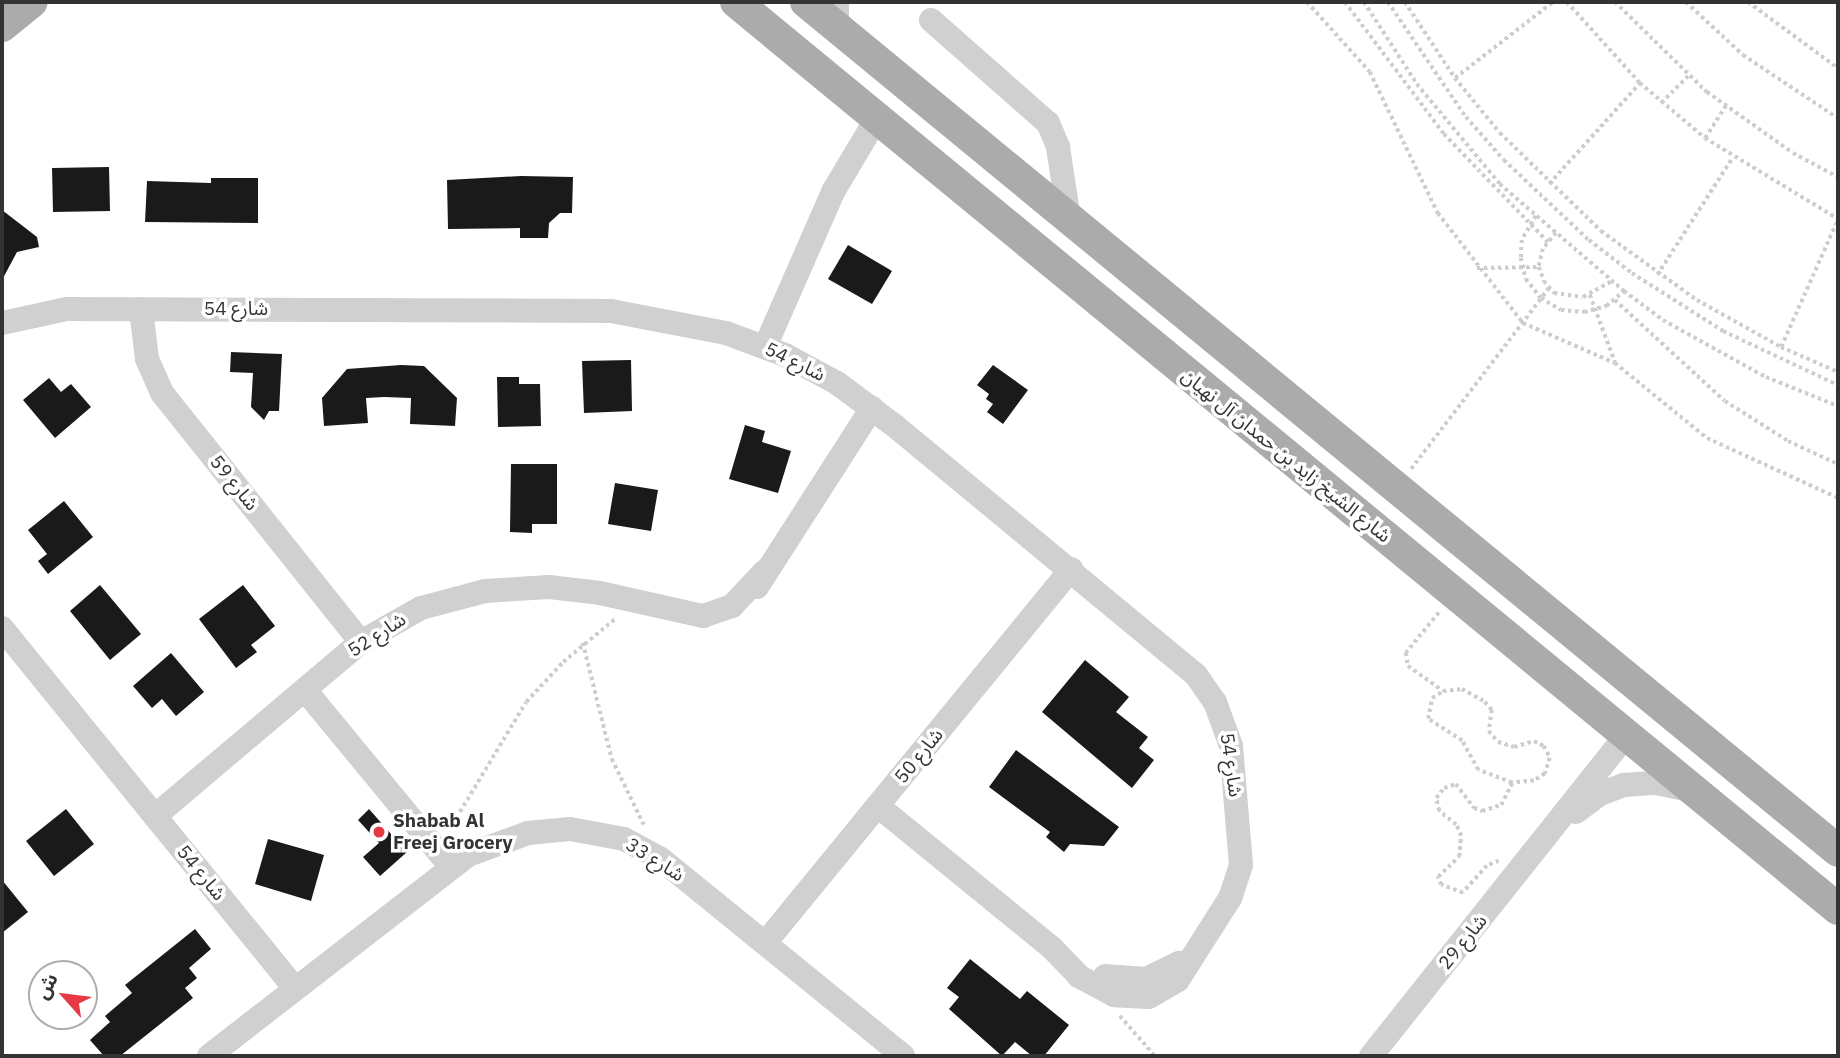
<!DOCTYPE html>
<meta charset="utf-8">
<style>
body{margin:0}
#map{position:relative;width:1840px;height:1058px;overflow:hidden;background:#fff;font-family:"IBM Plex Sans","Noto Sans Arabic",sans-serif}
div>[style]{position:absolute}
.building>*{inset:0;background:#1a1a1a}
.path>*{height:3.5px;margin-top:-1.75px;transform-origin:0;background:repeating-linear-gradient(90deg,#cdcdcd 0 3.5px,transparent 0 7px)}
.minor>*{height:24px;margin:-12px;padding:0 12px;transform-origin:12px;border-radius:12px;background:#d0d0d0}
.major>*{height:32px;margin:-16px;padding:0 16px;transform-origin:16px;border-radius:16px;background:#ababab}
.dots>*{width:19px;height:19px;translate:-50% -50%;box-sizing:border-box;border:4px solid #fff;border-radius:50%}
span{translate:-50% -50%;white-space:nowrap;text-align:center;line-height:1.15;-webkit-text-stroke:7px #fff;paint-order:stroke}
.street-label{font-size:19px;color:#333}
.poi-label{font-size:19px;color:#333;font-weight:700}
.left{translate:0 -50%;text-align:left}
.frame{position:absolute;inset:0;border:4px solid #333;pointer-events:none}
.north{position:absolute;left:28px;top:960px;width:70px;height:70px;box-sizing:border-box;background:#fff;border:2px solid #adadad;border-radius:50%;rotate:298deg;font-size:19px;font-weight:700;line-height:28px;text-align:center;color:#333}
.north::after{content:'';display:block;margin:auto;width:24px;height:32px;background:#e63946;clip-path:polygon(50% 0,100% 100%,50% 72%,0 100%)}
</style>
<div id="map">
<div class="building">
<div style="clip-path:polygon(109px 167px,110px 211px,53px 212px,52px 168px)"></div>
<div style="clip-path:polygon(521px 176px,573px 177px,572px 213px,560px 213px,549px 223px,548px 238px,520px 238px,520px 228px,448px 229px,447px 180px)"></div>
<div style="clip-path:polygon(211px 178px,258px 178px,258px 223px,145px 222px,147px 181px,211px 183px)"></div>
<div style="clip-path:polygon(2px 210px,37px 237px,39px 247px,17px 252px,2px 280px)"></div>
<div style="clip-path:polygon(848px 245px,892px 271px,872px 304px,828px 279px)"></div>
<div style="clip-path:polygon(231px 352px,282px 354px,279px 411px,269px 411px,264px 420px,251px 407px,253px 373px,230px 372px)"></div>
<div style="clip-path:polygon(631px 360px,632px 411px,584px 413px,582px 361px)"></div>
<div style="clip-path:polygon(401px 365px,424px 366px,457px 398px,455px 426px,410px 424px,411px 398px,384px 397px,366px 398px,368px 423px,324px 426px,322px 398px,347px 369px)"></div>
<div style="clip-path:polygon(993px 365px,1028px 390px,1003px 424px,987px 412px,993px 404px,986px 399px,989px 394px,977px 385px)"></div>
<div style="clip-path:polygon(497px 377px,519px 377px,519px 384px,540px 384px,541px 426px,498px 427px)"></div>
<div style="clip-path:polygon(49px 378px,61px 392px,71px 384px,91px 407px,55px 438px,23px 400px)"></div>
<div style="clip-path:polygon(745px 425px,765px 431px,762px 442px,791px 451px,778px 493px,729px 479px)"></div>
<div style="clip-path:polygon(511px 464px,557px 464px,557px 524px,532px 524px,532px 533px,510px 532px)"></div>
<div style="clip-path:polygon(615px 483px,658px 490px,651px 531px,608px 524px)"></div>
<div style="clip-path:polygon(64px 501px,93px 537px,48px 574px,38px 561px,47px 554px,28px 530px)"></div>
<div style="clip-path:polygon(100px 585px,141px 634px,110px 660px,70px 611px)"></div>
<div style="clip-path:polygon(243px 585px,275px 626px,251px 645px,257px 652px,236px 668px,199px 619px)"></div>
<div style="clip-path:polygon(171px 653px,204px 692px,176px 716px,162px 699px,152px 708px,133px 686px)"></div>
<div style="clip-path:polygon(1085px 660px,1129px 697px,1116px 712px,1148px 737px,1139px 748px,1154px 760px,1132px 788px,1042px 712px)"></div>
<div style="clip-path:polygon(1016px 750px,1119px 827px,1104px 846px,1070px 844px,1064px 852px,1046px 837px,1050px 832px,989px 787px)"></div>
<div style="clip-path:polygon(66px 809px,94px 844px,54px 876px,26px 841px)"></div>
<div style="clip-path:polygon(369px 809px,407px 852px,380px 876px,363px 857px,379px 843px,358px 820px)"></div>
<div style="clip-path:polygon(268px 839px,324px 855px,311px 901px,255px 884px)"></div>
<div style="clip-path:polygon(2px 880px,28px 912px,2px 933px)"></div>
<div style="clip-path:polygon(195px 929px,211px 949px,189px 968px,197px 978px,185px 988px,193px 998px,120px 1056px,104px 1056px,90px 1040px,110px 1022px,105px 1016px,132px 993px,125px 985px)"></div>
<div style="clip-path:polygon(970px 959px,1020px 999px,1027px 991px,1069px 1025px,1044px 1056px,1032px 1056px,1015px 1042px,1002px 1056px,949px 1009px,959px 997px,947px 988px)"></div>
</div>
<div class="path">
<div style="left:1307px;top:2px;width:94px;rotate:48deg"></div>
<div style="left:1370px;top:72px;width:157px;rotate:64.3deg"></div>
<div style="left:1438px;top:213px;width:139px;rotate:52.3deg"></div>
<div style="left:1523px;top:323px;width:100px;rotate:23.5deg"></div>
<div style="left:1615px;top:363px;width:119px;rotate:39.2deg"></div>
<div style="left:1707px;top:438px;width:144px;rotate:24.6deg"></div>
<div style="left:1345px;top:2px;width:165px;rotate:53.1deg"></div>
<div style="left:1444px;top:134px;width:150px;rotate:46.1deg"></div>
<div style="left:1364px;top:2px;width:98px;rotate:57.1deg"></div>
<div style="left:1417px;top:84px;width:130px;rotate:50.3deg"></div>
<div style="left:1500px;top:184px;width:164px;rotate:40.8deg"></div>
<div style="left:1624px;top:291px;width:49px;rotate:36.6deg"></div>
<div style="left:1663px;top:320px;width:118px;rotate:29deg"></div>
<div style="left:1766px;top:377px;width:78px;rotate:21.9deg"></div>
<div style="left:1388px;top:2px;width:139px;rotate:55.9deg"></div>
<div style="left:1466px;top:117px;width:57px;rotate:48.5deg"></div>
<div style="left:1504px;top:160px;width:117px;rotate:43.3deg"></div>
<div style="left:1589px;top:240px;width:54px;rotate:37.5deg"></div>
<div style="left:1632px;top:273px;width:108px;rotate:32.5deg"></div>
<div style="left:1723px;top:331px;width:127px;rotate:25.2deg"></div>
<div style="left:1405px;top:2px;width:91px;rotate:56.7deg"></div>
<div style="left:1455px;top:78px;width:71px;rotate:50.7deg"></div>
<div style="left:1500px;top:133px;width:141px;rotate:44.1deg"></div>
<div style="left:1601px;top:231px;width:118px;rotate:35.7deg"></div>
<div style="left:1697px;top:300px;width:96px;rotate:29.2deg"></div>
<div style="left:1781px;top:347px;width:62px;rotate:23.7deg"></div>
<div style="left:1567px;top:2px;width:109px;rotate:48deg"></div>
<div style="left:1640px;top:83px;width:85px;rotate:40.2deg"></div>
<div style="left:1705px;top:138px;width:156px;rotate:31.3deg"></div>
<div style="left:1615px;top:2px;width:129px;rotate:44.4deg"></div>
<div style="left:1707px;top:92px;width:105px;rotate:35.3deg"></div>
<div style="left:1793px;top:153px;width:51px;rotate:28.1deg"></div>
<div style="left:1686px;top:2px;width:78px;rotate:42.9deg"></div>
<div style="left:1743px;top:55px;width:114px;rotate:33.6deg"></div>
<div style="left:1748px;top:2px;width:112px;rotate:36.3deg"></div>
<div style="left:1455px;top:78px;width:124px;rotate:-37.8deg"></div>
<div style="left:1661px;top:103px;width:38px;rotate:-45deg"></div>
<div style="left:1705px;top:138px;width:38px;rotate:-57deg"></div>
<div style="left:1549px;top:184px;width:136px;rotate:-48deg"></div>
<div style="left:1536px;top:216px;width:28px;rotate:120deg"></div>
<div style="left:1522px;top:240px;width:18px;rotate:93deg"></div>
<div style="left:1521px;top:258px;width:22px;rotate:77deg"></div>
<div style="left:1526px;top:279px;width:24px;rotate:52deg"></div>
<div style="left:1541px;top:298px;width:23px;rotate:31deg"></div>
<div style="left:1561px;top:310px;width:23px;rotate:5deg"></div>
<div style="left:1584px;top:312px;width:23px;rotate:-15deg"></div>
<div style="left:1606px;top:306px;width:23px;rotate:-40deg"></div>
<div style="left:1556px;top:233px;width:21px;rotate:129deg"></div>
<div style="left:1543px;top:249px;width:18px;rotate:103deg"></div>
<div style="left:1539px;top:267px;width:15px;rotate:70deg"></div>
<div style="left:1544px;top:281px;width:16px;rotate:50deg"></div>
<div style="left:1554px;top:293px;width:29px;rotate:8deg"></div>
<div style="left:1583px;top:297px;width:33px;rotate:-29deg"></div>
<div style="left:1477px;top:268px;width:62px;rotate:-0.9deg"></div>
<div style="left:1657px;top:275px;width:140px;rotate:-57.2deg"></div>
<div style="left:1590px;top:295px;width:72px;rotate:69.5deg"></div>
<div style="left:1615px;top:300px;width:149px;rotate:42.6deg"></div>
<div style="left:1725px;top:401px;width:75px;rotate:32.4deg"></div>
<div style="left:1788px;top:441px;width:55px;rotate:24.7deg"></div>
<div style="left:1781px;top:347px;width:140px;rotate:-66deg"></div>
<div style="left:1411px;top:469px;width:228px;rotate:-52.7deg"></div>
<div style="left:1439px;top:613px;width:52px;rotate:129.5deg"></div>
<div style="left:1406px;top:653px;width:13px;rotate:81deg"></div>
<div style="left:1408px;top:666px;width:43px;rotate:35.5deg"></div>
<div style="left:1443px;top:691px;width:19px;rotate:-6deg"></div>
<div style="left:1462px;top:689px;width:26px;rotate:29deg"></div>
<div style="left:1485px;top:702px;width:11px;rotate:49deg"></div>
<div style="left:1492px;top:710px;width:21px;rotate:98deg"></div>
<div style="left:1489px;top:731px;width:14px;rotate:51deg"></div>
<div style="left:1498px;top:742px;width:17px;rotate:17deg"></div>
<div style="left:1514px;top:747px;width:21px;rotate:-17deg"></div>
<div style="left:1534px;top:741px;width:11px;rotate:27deg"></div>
<div style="left:1544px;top:746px;width:13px;rotate:63deg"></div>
<div style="left:1550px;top:758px;width:17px;rotate:107deg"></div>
<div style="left:1545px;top:774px;width:13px;rotate:148deg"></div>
<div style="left:1534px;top:781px;width:22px;rotate:175deg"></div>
<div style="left:1512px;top:783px;width:36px;rotate:-159deg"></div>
<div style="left:1478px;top:770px;width:33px;rotate:-119deg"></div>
<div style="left:1462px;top:741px;width:40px;rotate:-147.1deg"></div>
<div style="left:1428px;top:719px;width:21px;rotate:-79deg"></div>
<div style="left:1432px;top:698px;width:13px;rotate:-32deg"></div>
<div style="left:583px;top:643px;width:120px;rotate:76deg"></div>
<div style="left:612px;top:759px;width:73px;rotate:64.1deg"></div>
<div style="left:449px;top:830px;width:149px;rotate:-59deg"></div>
<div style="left:526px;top:702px;width:54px;rotate:-47.2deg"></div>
<div style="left:563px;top:662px;width:67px;rotate:-39.6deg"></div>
<div style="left:1499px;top:861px;width:13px;rotate:157deg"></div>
<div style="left:1487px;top:866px;width:36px;rotate:132deg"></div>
<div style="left:1463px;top:893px;width:23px;rotate:-160deg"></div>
<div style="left:1441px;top:885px;width:9px;rotate:-111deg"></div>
<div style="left:1438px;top:877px;width:29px;rotate:-44deg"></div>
<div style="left:1459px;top:857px;width:21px;rotate:-85deg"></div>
<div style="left:1461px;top:836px;width:12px;rotate:-114deg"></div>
<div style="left:1456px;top:825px;width:22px;rotate:-141deg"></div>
<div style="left:1439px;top:811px;width:13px;rotate:-103deg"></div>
<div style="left:1436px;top:798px;width:13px;rotate:-51deg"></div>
<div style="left:1444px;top:788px;width:13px;rotate:-18deg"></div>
<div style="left:1456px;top:784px;width:30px;rotate:53deg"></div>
<div style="left:1474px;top:808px;width:9px;rotate:21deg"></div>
<div style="left:1482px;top:811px;width:20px;rotate:-18deg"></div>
<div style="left:1501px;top:805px;width:25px;rotate:-63deg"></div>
<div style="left:1120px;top:1016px;width:53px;rotate:48.8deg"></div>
</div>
<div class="minor">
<div style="left:931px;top:20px;width:156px;rotate:41.4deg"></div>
<div style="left:1048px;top:123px;width:26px;rotate:67deg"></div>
<div style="left:1058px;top:147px;width:74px;rotate:81.4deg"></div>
<div style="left:837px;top:28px;width:26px;rotate:-90deg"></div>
<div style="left:141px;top:309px;width:50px;rotate:83.2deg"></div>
<div style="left:147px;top:359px;width:37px;rotate:66deg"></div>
<div style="left:162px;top:393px;width:319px;rotate:51.4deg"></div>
<div style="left:2px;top:323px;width:66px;rotate:-12.2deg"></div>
<div style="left:67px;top:309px;width:544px;rotate:0.21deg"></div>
<div style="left:611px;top:311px;width:117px;rotate:10.8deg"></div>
<div style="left:726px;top:333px;width:63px;rotate:20.4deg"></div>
<div style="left:785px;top:355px;width:59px;rotate:28.3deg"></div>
<div style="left:837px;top:383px;width:72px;rotate:36.6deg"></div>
<div style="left:895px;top:426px;width:391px;rotate:39.6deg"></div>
<div style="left:1196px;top:675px;width:33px;rotate:55deg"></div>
<div style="left:1215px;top:702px;width:47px;rotate:70deg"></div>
<div style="left:1231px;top:746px;width:119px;rotate:85.2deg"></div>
<div style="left:1241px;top:865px;width:35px;rotate:108deg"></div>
<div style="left:1230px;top:898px;width:97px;rotate:122.4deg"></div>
<div style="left:1178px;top:980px;width:34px;rotate:150deg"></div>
<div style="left:1148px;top:997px;width:34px;rotate:-177deg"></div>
<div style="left:1114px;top:995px;width:40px;rotate:-152deg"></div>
<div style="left:1079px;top:976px;width:39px;rotate:-134deg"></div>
<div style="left:1052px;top:948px;width:225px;rotate:-140.8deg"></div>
<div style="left:765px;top:347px;width:171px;rotate:-66.3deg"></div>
<div style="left:834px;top:190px;width:84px;rotate:-59.2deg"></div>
<div style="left:757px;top:587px;width:213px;rotate:-57.3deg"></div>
<div style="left:2px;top:628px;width:464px;rotate:50.9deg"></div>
<div style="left:305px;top:690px;width:228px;rotate:50.5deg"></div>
<div style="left:1576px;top:812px;width:30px;rotate:-37deg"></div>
<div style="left:1600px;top:794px;width:26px;rotate:-21deg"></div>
<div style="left:1624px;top:785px;width:32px;rotate:-4deg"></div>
<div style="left:1656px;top:783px;width:40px;rotate:12deg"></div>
<div style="left:155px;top:816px;width:270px;rotate:-40.2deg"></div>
<div style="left:361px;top:642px;width:69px;rotate:-29.5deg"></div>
<div style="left:421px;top:608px;width:66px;rotate:-14.9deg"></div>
<div style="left:485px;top:591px;width:64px;rotate:-3.6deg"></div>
<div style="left:549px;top:587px;width:51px;rotate:6.7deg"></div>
<div style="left:600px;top:593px;width:106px;rotate:12.6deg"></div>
<div style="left:703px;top:616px;width:31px;rotate:-19deg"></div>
<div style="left:732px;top:606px;width:47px;rotate:-46.7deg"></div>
<div style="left:766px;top:942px;width:482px;rotate:-50.7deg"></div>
<div style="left:1105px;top:976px;width:41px;rotate:4.2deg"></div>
<div style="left:1146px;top:979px;width:37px;rotate:-26deg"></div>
<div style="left:209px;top:1056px;width:328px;rotate:-37.8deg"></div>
<div style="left:468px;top:855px;width:64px;rotate:-20.1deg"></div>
<div style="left:528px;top:833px;width:42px;rotate:-5.4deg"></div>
<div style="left:570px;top:829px;width:55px;rotate:10.5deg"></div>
<div style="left:624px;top:839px;width:42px;rotate:28.4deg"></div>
<div style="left:661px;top:859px;width:312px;rotate:39.1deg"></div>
<div style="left:1371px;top:1056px;width:410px;rotate:-51.5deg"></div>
</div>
<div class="major">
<div style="left:736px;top:2px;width:1427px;rotate:39.46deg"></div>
<div style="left:806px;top:2px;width:1336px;rotate:39.44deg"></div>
<div style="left:2px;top:26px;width:38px;rotate:-39deg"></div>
</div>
<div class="dots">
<div style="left:379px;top:832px;background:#e63946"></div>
</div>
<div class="street-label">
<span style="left:236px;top:309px">شارع 54</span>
<span style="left:795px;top:362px;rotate:26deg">شارع 54</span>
<span style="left:1286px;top:456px;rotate:39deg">شارع الشيخ زايد بن حمدان آل نهيان</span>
<span style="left:234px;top:483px;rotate:51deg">شارع 59</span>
<span style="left:377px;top:635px;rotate:-33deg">شارع 52</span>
<span style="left:919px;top:756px;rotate:-51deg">شارع 50</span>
<span style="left:1231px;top:765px;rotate:82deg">شارع 54</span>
<span style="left:655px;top:860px;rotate:32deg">شارع 33</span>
<span style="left:201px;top:873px;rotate:51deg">شارع 54</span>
<span style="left:1463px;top:942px;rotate:-51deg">شارع 29</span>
</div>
<div class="poi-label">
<span class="left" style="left:393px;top:832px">Shabab Al<br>Freej Grocery</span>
</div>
<div class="frame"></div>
<div class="north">ش</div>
</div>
